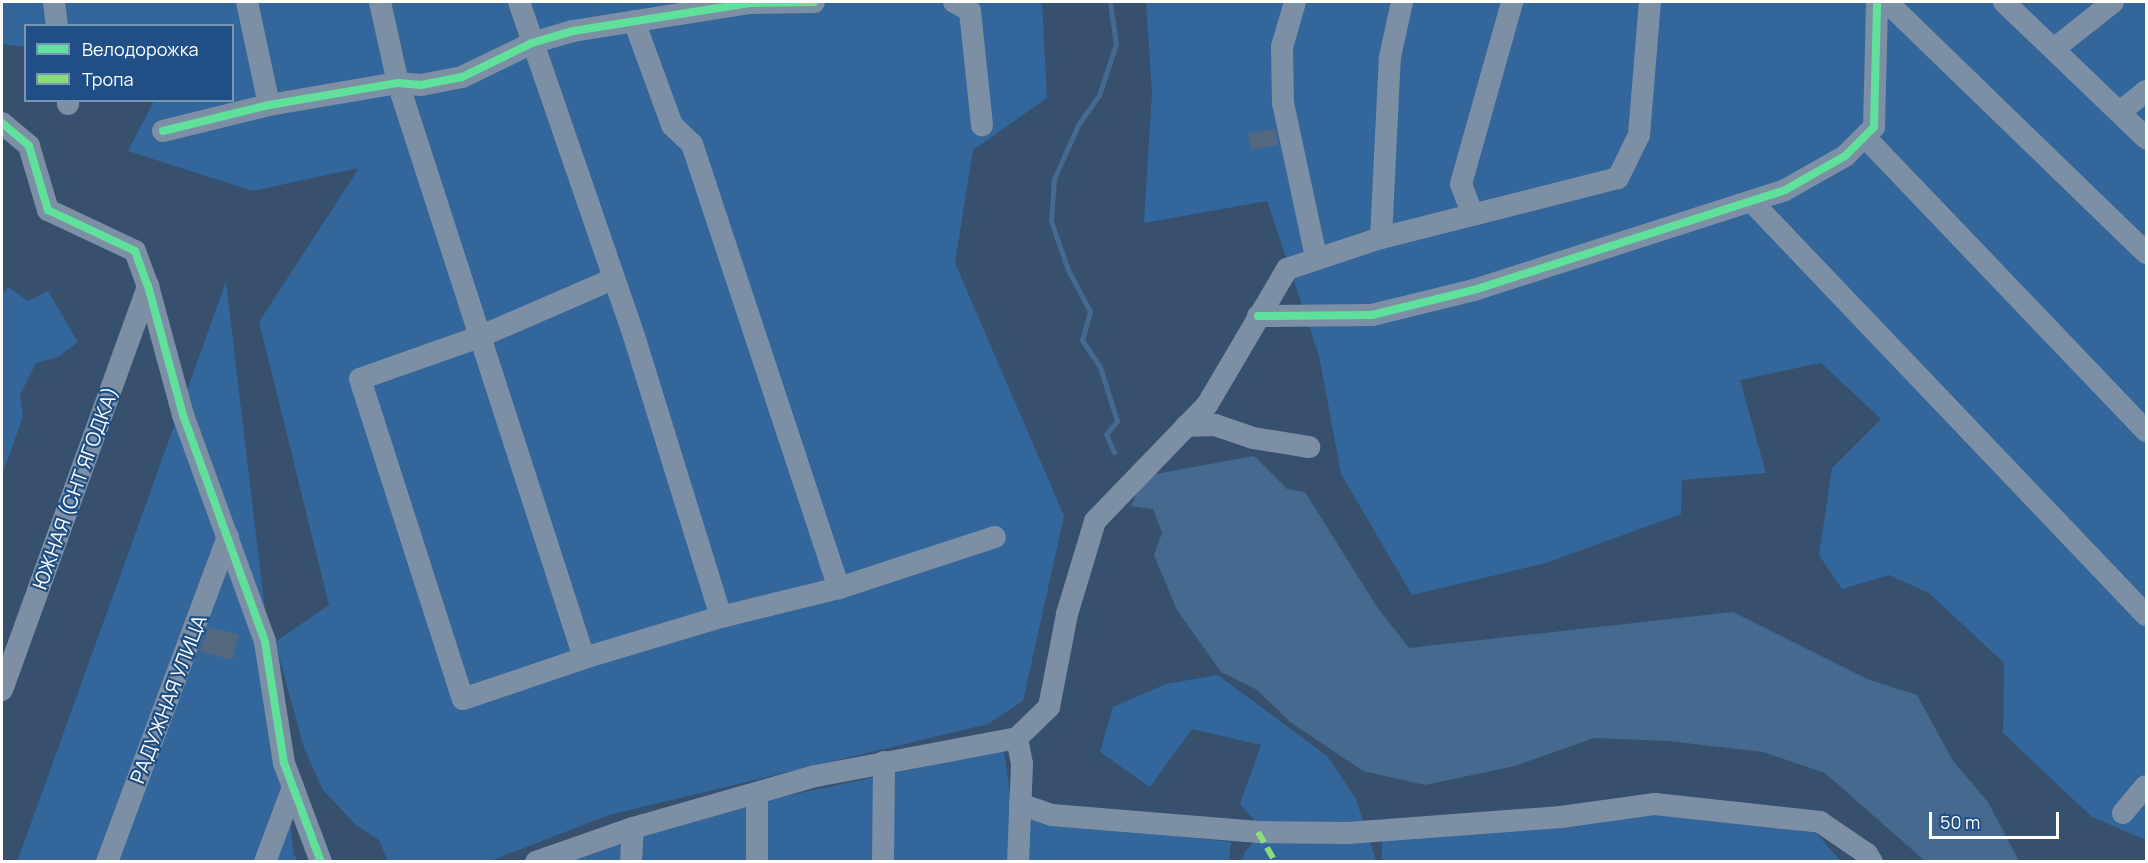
<!DOCTYPE html>
<meta charset="utf-8">
<style>
body{margin:0}
#map{position:relative;width:2148px;height:863px;overflow:hidden;background:#36506e;font-family:Manrope,sans-serif}
div>[style]{position:absolute}
.green>*{inset:0;background:#33669b}
.water>*{inset:0;background:#46698f}
.stream>*{height:5px;margin:-2.5px;padding:0 2.5px;transform-origin:2.5px;border-radius:2.5px;background:#46698f}
.building>*{inset:0;background:#546980}
.minor>*{height:22px;margin:-11px;padding:0 11px;transform-origin:11px;border-radius:11px;background:#7d8fa4}
.quiet>*{height:6px;margin-top:-3px;transform-origin:0;background:repeating-linear-gradient(90deg,#8add7b 0 12px,transparent 0 18px)}
.cycleway>*{height:8px;margin:-4px;padding:0 4px;transform-origin:4px;border-radius:4px;background:#60e19b}
span{translate:-50% -50%;white-space:nowrap;text-align:center;line-height:1.15;-webkit-text-stroke:4.5px #1f4f85;paint-order:stroke}
.street-label{font-size:20px;color:#fff}
.frame{position:absolute;inset:0;border:3px solid #fff;pointer-events:none}
.legend{position:absolute;left:24px;top:24px;width:210px;height:78px;box-sizing:border-box;background:#1f4f85;border:2px solid #7995b6;margin:0;padding:8px 10px;list-style:none;font-size:18px;color:#fff}
.legend li{display:flex;align-items:center;gap:12px;height:30px}
.legend b{width:30px;border:2px solid #7995b6}
.scale{position:absolute;left:1929px;top:812px;width:130px;height:27px;box-sizing:border-box;border:3px solid #fff;border-top:0;padding-left:8px;font-size:18px;line-height:21px;white-space:nowrap;color:#fff;-webkit-text-stroke:4px #1f4f85;paint-order:stroke}
</style>
<div id="map">
<div class="green">
<div style="clip-path:polygon(2px 2px,1042px 2px,1047px 98px,973px 150px,955px 263px,1064px 516px,1023px 701px,988px 724px,609px 815px,490px 861px,388px 861px,379px 840px,356px 825px,323px 790px,304px 748px,275px 642px,329px 605px,259px 322px,359px 168px,253px 191px,128px 151px,154px 101px,232px 100px,232px 26px,26px 26px,25px 47px,2px 44px)"></div>
<div style="clip-path:polygon(1146px 2px,2146px 2px,2146px 840px,2092px 817px,2003px 733px,2004px 663px,1929px 593px,1889px 575px,1842px 589px,1819px 555px,1832px 468px,1881px 419px,1821px 363px,1740px 380px,1766px 473px,1682px 480px,1681px 514px,1546px 563px,1412px 595px,1341px 474px,1319px 355px,1267px 201px,1144px 223px,1152px 94px)"></div>
<div style="clip-path:polygon(226px 282px,294px 855px,298px 861px,17px 862px)"></div>
<div style="clip-path:polygon(8px 287px,28px 301px,48px 291px,78px 342px,58px 357px,36px 363px,20px 395px,23px 417px,2px 475px,2px 294px)"></div>
<div style="clip-path:polygon(1218px 675px,1328px 757px,1356px 799px,1376px 861px,1242px 861px,1245px 852px,1263px 830px,1240px 804px,1261px 745px,1192px 729px,1150px 787px,1100px 752px,1113px 707px,1166px 684px)"></div>
<div style="clip-path:polygon(1004px 750px,1013px 818px,1231px 842px,1229px 862px,548px 862px,630px 829px)"></div>
<div style="clip-path:polygon(1640px 811px,1816px 833px,1841px 861px,1382px 861px,1382px 835px)"></div>
</div>
<div class="water">
<div style="clip-path:polygon(1254px 456px,1287px 489px,1305px 492px,1377px 607px,1409px 648px,1733px 612px,1867px 679px,1917px 695px,1953px 761px,1988px 802px,2019px 861px,1925px 861px,1825px 773px,1763px 752px,1668px 741px,1594px 738px,1515px 766px,1425px 785px,1363px 771px,1290px 722px,1257px 690px,1221px 672px,1177px 610px,1154px 555px,1162px 533px,1153px 509px,1131px 506px,1145px 476px)"></div>
</div>
<div class="stream">
<div style="left:1110px;top:2px;width:42px;rotate:81.9deg"></div>
<div style="left:1116px;top:44px;width:54px;rotate:108.4deg"></div>
<div style="left:1099px;top:95px;width:37px;rotate:125deg"></div>
<div style="left:1078px;top:125px;width:59px;rotate:114deg"></div>
<div style="left:1054px;top:179px;width:42px;rotate:94.1deg"></div>
<div style="left:1051px;top:221px;width:52px;rotate:70.9deg"></div>
<div style="left:1068px;top:270px;width:47px;rotate:61.8deg"></div>
<div style="left:1090px;top:311px;width:30px;rotate:105deg"></div>
<div style="left:1082px;top:340px;width:32px;rotate:56deg"></div>
<div style="left:1100px;top:367px;width:57px;rotate:72.5deg"></div>
<div style="left:1117px;top:421px;width:17px;rotate:130deg"></div>
<div style="left:1106px;top:434px;width:20px;rotate:66deg"></div>
</div>
<div class="building">
<div style="clip-path:polygon(1275px 129px,1278px 145px,1251px 150px,1248px 133px)"></div>
<div style="clip-path:polygon(209px 627px,239px 635px,232px 660px,200px 651px)"></div>
</div>
<div class="minor">
<div style="left:54px;top:2px;width:24px;rotate:83deg"></div>
<div style="left:247px;top:2px;width:105px;rotate:77.9deg"></div>
<div style="left:380px;top:2px;width:83px;rotate:77.5deg"></div>
<div style="left:398px;top:83px;width:604px;rotate:72.07deg"></div>
<div style="left:519px;top:2px;width:353px;rotate:71deg"></div>
<div style="left:634px;top:336px;width:294px;rotate:72.8deg"></div>
<div style="left:954px;top:2px;width:18px;rotate:29deg"></div>
<div style="left:970px;top:11px;width:115px;rotate:84deg"></div>
<div style="left:1295px;top:2px;width:47px;rotate:106.1deg"></div>
<div style="left:1282px;top:47px;width:56px;rotate:89deg"></div>
<div style="left:1283px;top:103px;width:157px;rotate:77.9deg"></div>
<div style="left:1887px;top:2px;width:361px;rotate:44.1deg"></div>
<div style="left:2004px;top:2px;width:197px;rotate:43.8deg"></div>
<div style="left:634px;top:21px;width:111px;rotate:69.9deg"></div>
<div style="left:672px;top:125px;width:28px;rotate:44deg"></div>
<div style="left:692px;top:144px;width:468px;rotate:71.7deg"></div>
<div style="left:2055px;top:48px;width:74px;rotate:-38.4deg"></div>
<div style="left:68px;top:100px;width:4px;rotate:90deg"></div>
<div style="left:2120px;top:112px;width:33px;rotate:-39deg"></div>
<div style="left:2px;top:123px;width:35px;rotate:40deg"></div>
<div style="left:29px;top:146px;width:67px;rotate:73.5deg"></div>
<div style="left:48px;top:210px;width:96px;rotate:25.2deg"></div>
<div style="left:135px;top:251px;width:37px;rotate:70deg"></div>
<div style="left:148px;top:286px;width:134px;rotate:74.8deg"></div>
<div style="left:183px;top:415px;width:241px;rotate:70.1deg"></div>
<div style="left:265px;top:642px;width:122px;rotate:81.1deg"></div>
<div style="left:284px;top:763px;width:106px;rotate:69.5deg"></div>
<div style="left:163px;top:131px;width:109px;rotate:-13.8deg"></div>
<div style="left:269px;top:105px;width:131px;rotate:-9.7deg"></div>
<div style="left:398px;top:83px;width:23px;rotate:5deg"></div>
<div style="left:421px;top:85px;width:42px;rotate:-11deg"></div>
<div style="left:462px;top:77px;width:78px;rotate:-25.9deg"></div>
<div style="left:532px;top:43px;width:43px;rotate:-16.3deg"></div>
<div style="left:573px;top:31px;width:179px;rotate:-9deg"></div>
<div style="left:750px;top:3px;width:64px;rotate:-0.9deg"></div>
<div style="left:1865px;top:137px;width:407px;rotate:46.3deg"></div>
<div style="left:1751px;top:201px;width:572px;rotate:46.35deg"></div>
<div style="left:1472px;top:213px;width:31px;rotate:-111deg"></div>
<div style="left:1461px;top:184px;width:189px;rotate:-74.3deg"></div>
<div style="left:1381px;top:238px;width:181px;rotate:-87.2deg"></div>
<div style="left:1390px;top:57px;width:56px;rotate:-77.7deg"></div>
<div style="left:613px;top:279px;width:146px;rotate:156.6deg"></div>
<div style="left:479px;top:337px;width:126px;rotate:160.6deg"></div>
<div style="left:360px;top:379px;width:336px;rotate:72.2deg"></div>
<div style="left:463px;top:699px;width:128px;rotate:-18.7deg"></div>
<div style="left:584px;top:658px;width:143px;rotate:-16.7deg"></div>
<div style="left:721px;top:617px;width:122px;rotate:-13.8deg"></div>
<div style="left:839px;top:588px;width:164px;rotate:-18.1deg"></div>
<div style="left:1258px;top:316px;width:114px;rotate:-0.5deg"></div>
<div style="left:1372px;top:315px;width:105px;rotate:-13.8deg"></div>
<div style="left:1474px;top:290px;width:327px;rotate:-17.8deg"></div>
<div style="left:1785px;top:190px;width:69px;rotate:-29.5deg"></div>
<div style="left:1845px;top:156px;width:41px;rotate:-45deg"></div>
<div style="left:1874px;top:127px;width:125px;rotate:-88.6deg"></div>
<div style="left:1186px;top:426px;width:29px;rotate:-2deg"></div>
<div style="left:1215px;top:425px;width:40px;rotate:18.9deg"></div>
<div style="left:1253px;top:438px;width:57px;rotate:9.1deg"></div>
<div style="left:2px;top:690px;width:430px;rotate:-70.1deg"></div>
<div style="left:1017px;top:738px;width:45px;rotate:-44.1deg"></div>
<div style="left:1049px;top:707px;width:95px;rotate:-79deg"></div>
<div style="left:1067px;top:614px;width:97px;rotate:-73.2deg"></div>
<div style="left:1095px;top:521px;width:161px;rotate:-46deg"></div>
<div style="left:1207px;top:405px;width:158px;rotate:-59.5deg"></div>
<div style="left:1287px;top:269px;width:99px;rotate:-18.3deg"></div>
<div style="left:1381px;top:238px;width:244px;rotate:-14.2deg"></div>
<div style="left:1618px;top:178px;width:48px;rotate:-64deg"></div>
<div style="left:1639px;top:135px;width:133px;rotate:-85.3deg"></div>
<div style="left:1020px;top:804px;width:34px;rotate:19deg"></div>
<div style="left:1052px;top:815px;width:207px;rotate:4.7deg"></div>
<div style="left:1258px;top:832px;width:90px;rotate:0.6deg"></div>
<div style="left:1348px;top:833px;width:214px;rotate:-4.3deg"></div>
<div style="left:1561px;top:817px;width:95px;rotate:-7.9deg"></div>
<div style="left:1655px;top:804px;width:166px;rotate:6.2deg"></div>
<div style="left:1820px;top:822px;width:57px;rotate:34.2deg"></div>
<div style="left:1867px;top:854px;width:9px;rotate:58deg"></div>
<div style="left:2123px;top:813px;width:35px;rotate:-50deg"></div>
<div style="left:107px;top:862px;width:347px;rotate:-69.6deg"></div>
<div style="left:265px;top:862px;width:80px;rotate:-69.5deg"></div>
<div style="left:536px;top:862px;width:103px;rotate:-19.3deg"></div>
<div style="left:633px;top:828px;width:190px;rotate:-15.9deg"></div>
<div style="left:816px;top:776px;width:205px;rotate:-10.7deg"></div>
<div style="left:1017px;top:738px;width:26px;rotate:79deg"></div>
<div style="left:1022px;top:764px;width:98px;rotate:92.3deg"></div>
<div style="left:631px;top:862px;width:34px;rotate:-87deg"></div>
<div style="left:757px;top:862px;width:69px;rotate:-90deg"></div>
<div style="left:883px;top:862px;width:100px;rotate:-89.4deg"></div>
</div>
<div class="quiet">
<div style="left:1258px;top:832px;width:34px;rotate:60deg"></div>
</div>
<div class="cycleway">
<div style="left:2px;top:123px;width:35px;rotate:40deg"></div>
<div style="left:29px;top:146px;width:67px;rotate:73.5deg"></div>
<div style="left:48px;top:210px;width:96px;rotate:25.2deg"></div>
<div style="left:135px;top:251px;width:37px;rotate:70deg"></div>
<div style="left:148px;top:286px;width:134px;rotate:74.8deg"></div>
<div style="left:183px;top:415px;width:241px;rotate:70.1deg"></div>
<div style="left:265px;top:642px;width:122px;rotate:81.1deg"></div>
<div style="left:284px;top:763px;width:106px;rotate:69.5deg"></div>
<div style="left:163px;top:131px;width:109px;rotate:-13.8deg"></div>
<div style="left:269px;top:105px;width:131px;rotate:-9.7deg"></div>
<div style="left:398px;top:83px;width:23px;rotate:5deg"></div>
<div style="left:421px;top:85px;width:42px;rotate:-11deg"></div>
<div style="left:462px;top:77px;width:78px;rotate:-25.9deg"></div>
<div style="left:532px;top:43px;width:43px;rotate:-16.3deg"></div>
<div style="left:573px;top:31px;width:179px;rotate:-9deg"></div>
<div style="left:750px;top:3px;width:64px;rotate:-0.9deg"></div>
<div style="left:1258px;top:316px;width:114px;rotate:-0.5deg"></div>
<div style="left:1372px;top:315px;width:105px;rotate:-13.8deg"></div>
<div style="left:1474px;top:290px;width:327px;rotate:-17.8deg"></div>
<div style="left:1785px;top:190px;width:69px;rotate:-29.5deg"></div>
<div style="left:1845px;top:156px;width:41px;rotate:-45deg"></div>
<div style="left:1874px;top:127px;width:125px;rotate:-88.6deg"></div>
</div>
<div class="street-label">
<span style="left:75px;top:488px;rotate:-70deg">ЮЖНАЯ (СНТ ЯГОДКА)</span>
<span style="left:168px;top:699px;rotate:-69deg">РАДУЖНАЯ УЛИЦА</span>
</div>
<div class="frame"></div>
<ul class="legend">
<li><b style="height:8px;background:#60e19b"></b>Велодорожка</li>
<li><b style="height:8px;background:#8add7b"></b>Тропа</li>
</ul>
<div class="scale">50 m</div>
</div>
